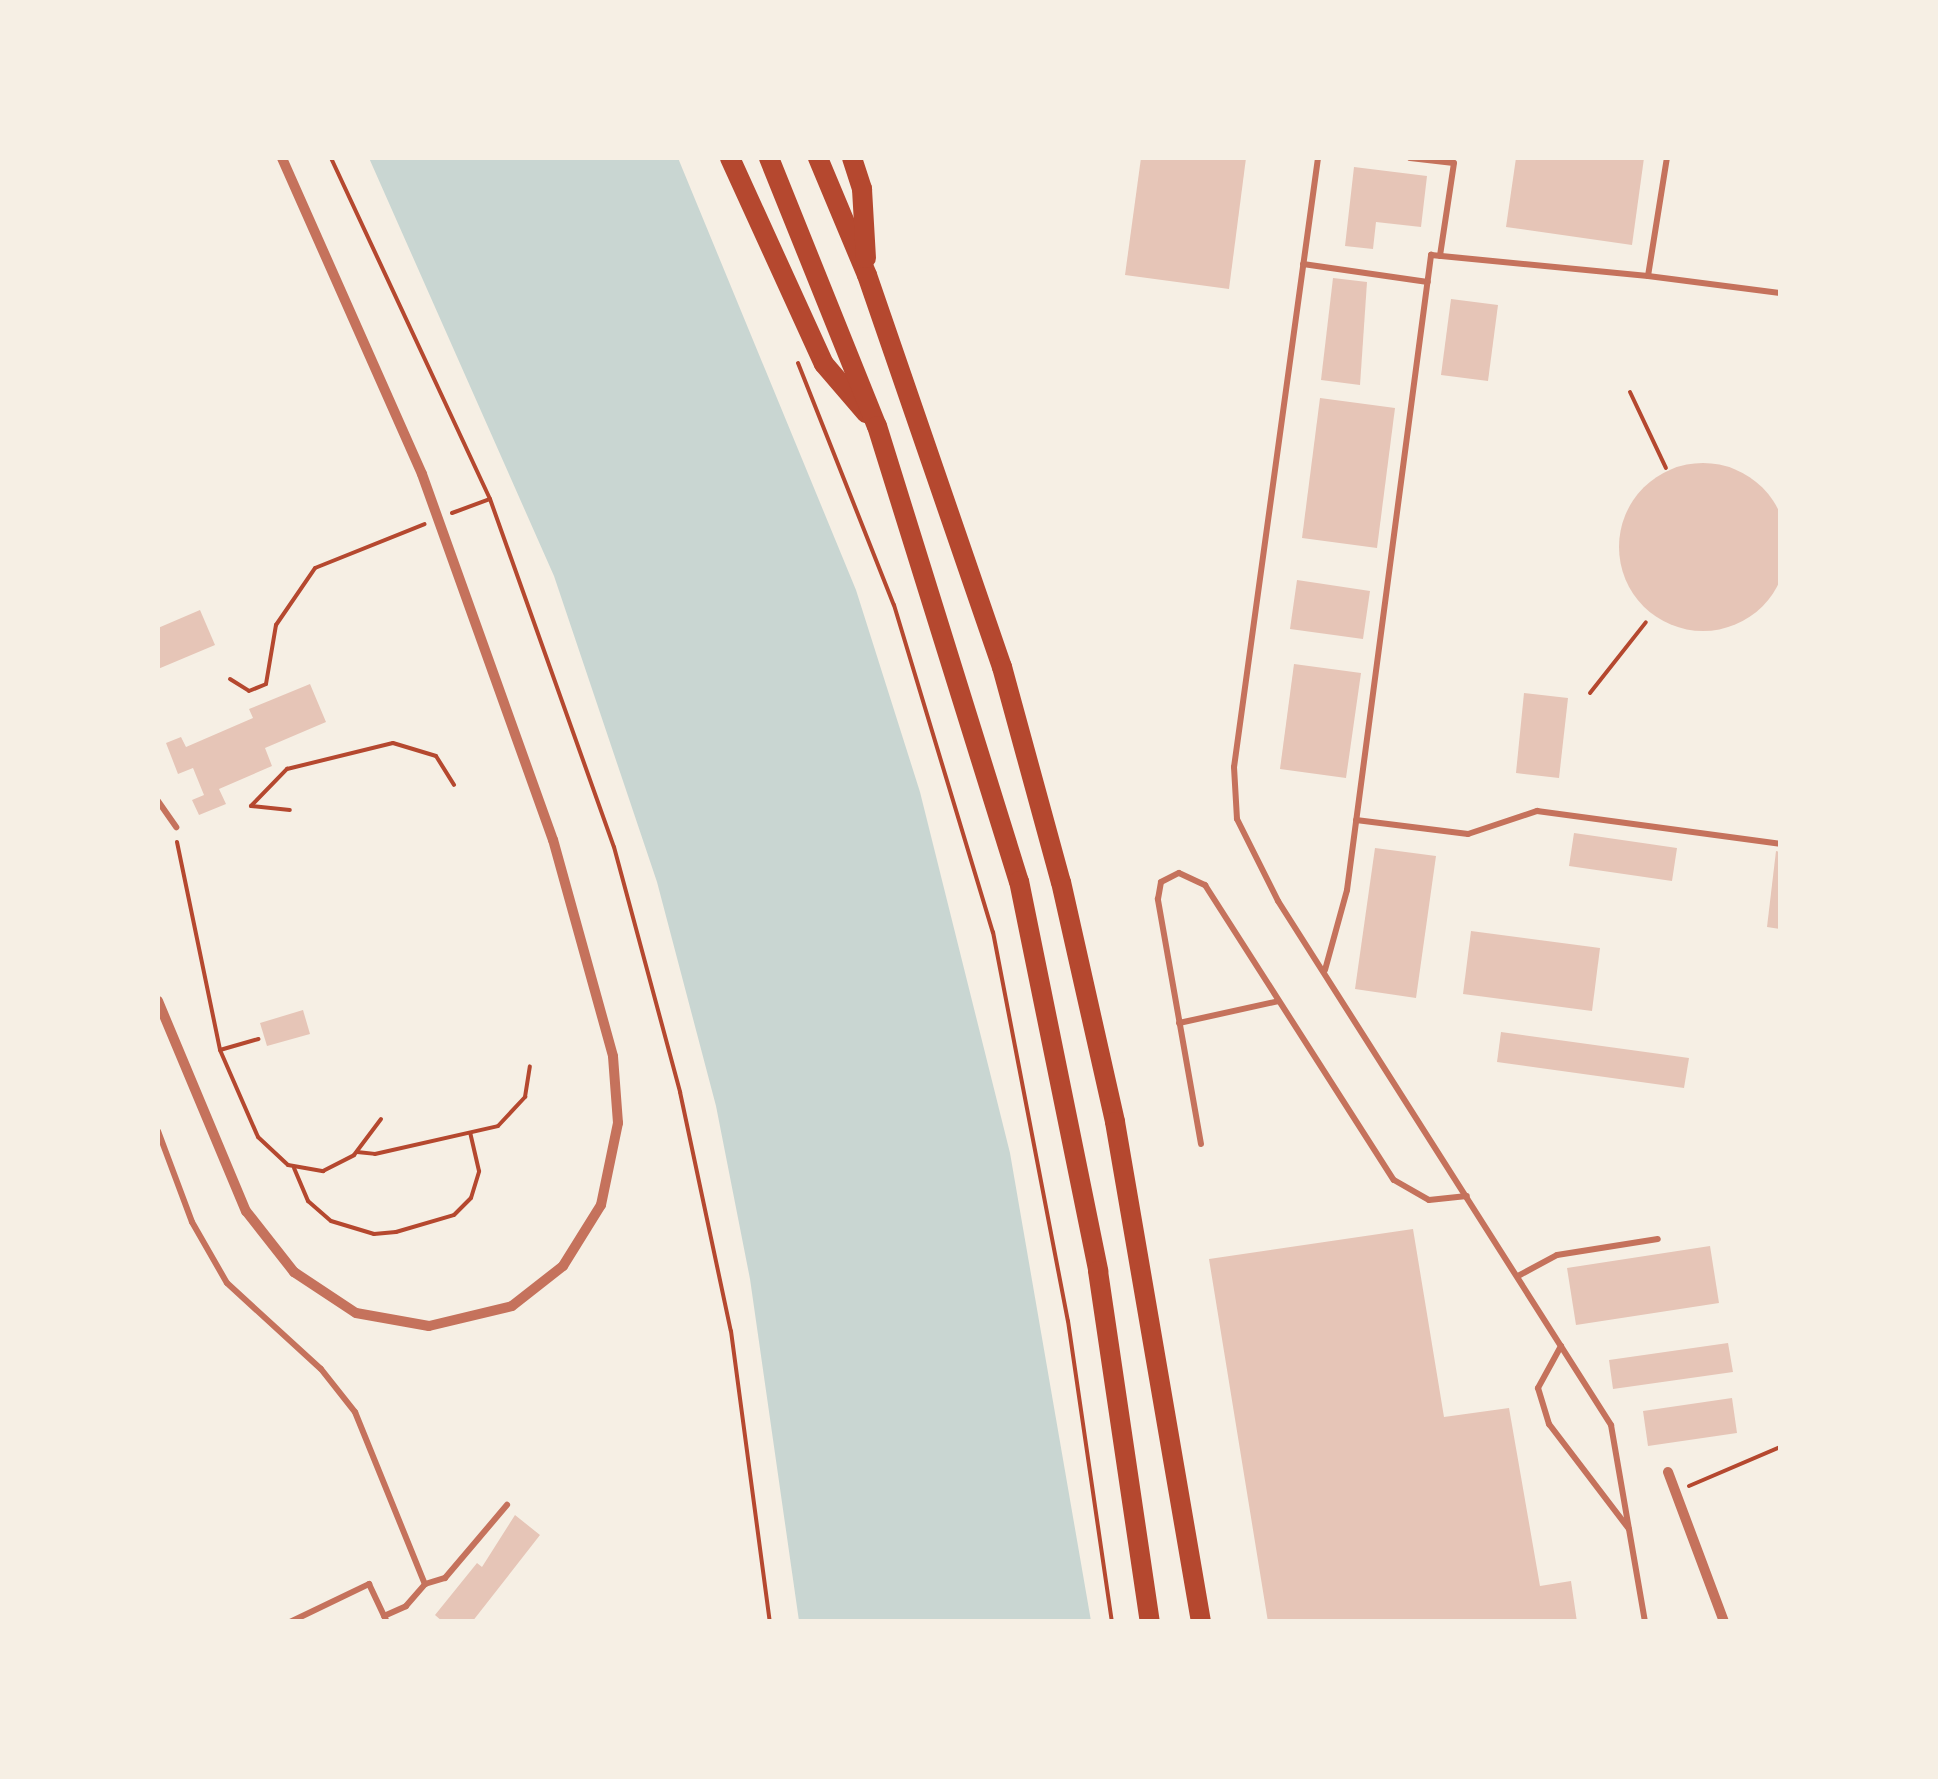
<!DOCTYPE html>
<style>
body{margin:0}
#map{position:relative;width:1938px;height:1779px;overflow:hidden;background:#f6efe4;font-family:Jost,sans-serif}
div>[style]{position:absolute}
.water>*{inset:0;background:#c9d6d2}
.building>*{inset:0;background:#e6c5b7}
.round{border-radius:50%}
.path>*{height:4px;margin:-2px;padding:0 2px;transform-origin:2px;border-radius:2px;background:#b5482f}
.service>*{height:6px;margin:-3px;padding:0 3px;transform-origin:3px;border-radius:3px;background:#c5725c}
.minor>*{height:10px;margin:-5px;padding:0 5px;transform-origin:5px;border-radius:5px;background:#c5725c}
.trunk>*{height:20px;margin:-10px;padding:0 10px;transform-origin:10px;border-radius:10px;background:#b5482f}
span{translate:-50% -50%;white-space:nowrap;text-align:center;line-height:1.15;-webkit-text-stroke:9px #f6efe4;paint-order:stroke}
.frame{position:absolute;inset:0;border:160px solid #f6efe4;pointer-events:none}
</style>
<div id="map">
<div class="water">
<div style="clip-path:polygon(369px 158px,678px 158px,856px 590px,920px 792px,1010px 1153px,1091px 1621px,799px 1621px,750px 1279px,716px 1106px,657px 882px,554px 576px)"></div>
</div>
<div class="building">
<div style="clip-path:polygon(1141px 158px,1246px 158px,1229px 289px,1125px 275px)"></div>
<div style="clip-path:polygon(1516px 158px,1644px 158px,1632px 245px,1506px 227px)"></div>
<div style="clip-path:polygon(1354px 167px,1427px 176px,1421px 227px,1376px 222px,1373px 249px,1345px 246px)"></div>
<div style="clip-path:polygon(1333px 278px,1367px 282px,1360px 385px,1321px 380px)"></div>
<div style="clip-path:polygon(1451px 299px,1498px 305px,1488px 381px,1441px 375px)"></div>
<div style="clip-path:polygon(1320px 398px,1395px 408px,1377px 548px,1302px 538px)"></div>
<div class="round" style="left:1619px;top:463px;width:168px;height:168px"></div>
<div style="clip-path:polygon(1297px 580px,1370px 591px,1363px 639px,1290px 629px)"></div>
<div style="clip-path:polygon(200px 610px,215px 645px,158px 669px,158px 628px)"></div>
<div style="clip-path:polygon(1294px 664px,1361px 673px,1346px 778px,1280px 769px)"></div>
<div style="clip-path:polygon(310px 684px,326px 722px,265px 748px,272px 766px,219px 789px,226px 804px,199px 815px,192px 800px,204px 795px,193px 768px,178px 774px,166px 743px,181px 737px,186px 747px,253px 718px,249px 709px)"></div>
<div style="clip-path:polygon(1524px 693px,1568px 698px,1559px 778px,1516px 773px)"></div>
<div style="clip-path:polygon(1574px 833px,1677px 848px,1672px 881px,1569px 866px)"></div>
<div style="clip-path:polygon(1375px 848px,1436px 856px,1416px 998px,1355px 989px)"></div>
<div style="clip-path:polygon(1776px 851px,1780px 852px,1780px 929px,1767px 927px)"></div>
<div style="clip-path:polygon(1471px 931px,1600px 948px,1592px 1011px,1463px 994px)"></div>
<div style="clip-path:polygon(303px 1010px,310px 1034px,267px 1046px,260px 1023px)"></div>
<div style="clip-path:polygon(1501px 1032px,1689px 1058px,1684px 1088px,1497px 1062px)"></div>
<div style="clip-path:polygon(1413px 1229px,1444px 1417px,1509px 1408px,1540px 1586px,1571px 1581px,1577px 1622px,1268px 1622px,1209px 1259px)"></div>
<div style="clip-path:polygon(1710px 1246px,1719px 1303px,1576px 1325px,1567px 1268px)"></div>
<div style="clip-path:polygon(1728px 1343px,1733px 1372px,1613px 1389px,1609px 1360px)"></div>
<div style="clip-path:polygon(1732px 1398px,1737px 1433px,1648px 1446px,1643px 1411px)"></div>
<div style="clip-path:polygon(515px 1515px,540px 1535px,472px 1622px,443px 1622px,435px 1615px,477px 1563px,482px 1567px)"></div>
</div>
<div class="path">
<div style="left:331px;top:158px;width:376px;rotate:65deg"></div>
<div style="left:490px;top:499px;width:369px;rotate:70.4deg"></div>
<div style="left:614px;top:847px;width:254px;rotate:74.9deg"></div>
<div style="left:680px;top:1092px;width:244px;rotate:78deg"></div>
<div style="left:731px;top:1331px;width:294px;rotate:82.4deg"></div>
<div style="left:798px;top:363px;width:260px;rotate:68.4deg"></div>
<div style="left:894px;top:605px;width:342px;rotate:73.2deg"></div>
<div style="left:993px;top:932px;width:396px;rotate:79.1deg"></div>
<div style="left:1068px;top:1321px;width:304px;rotate:81.7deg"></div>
<div style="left:1630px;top:392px;width:84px;rotate:64.7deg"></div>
<div style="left:452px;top:513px;width:40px;rotate:-20.2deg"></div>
<div style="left:230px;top:679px;width:22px;rotate:32deg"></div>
<div style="left:249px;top:691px;width:18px;rotate:-22deg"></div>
<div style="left:266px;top:684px;width:60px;rotate:-80.4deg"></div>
<div style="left:276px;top:625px;width:69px;rotate:-55.6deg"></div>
<div style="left:315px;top:568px;width:118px;rotate:-21.8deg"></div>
<div style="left:1590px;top:693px;width:90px;rotate:-51.7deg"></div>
<div style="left:251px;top:806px;width:52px;rotate:-45.8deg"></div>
<div style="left:287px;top:769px;width:109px;rotate:-13.8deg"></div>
<div style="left:393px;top:743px;width:45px;rotate:16.8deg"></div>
<div style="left:436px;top:756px;width:34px;rotate:58deg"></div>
<div style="left:251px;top:806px;width:39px;rotate:6deg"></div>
<div style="left:177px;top:842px;width:212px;rotate:78.3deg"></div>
<div style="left:220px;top:1050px;width:95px;rotate:66.4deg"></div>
<div style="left:258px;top:1137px;width:41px;rotate:43deg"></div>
<div style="left:288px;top:1165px;width:36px;rotate:10deg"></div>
<div style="left:323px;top:1171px;width:35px;rotate:-27deg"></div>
<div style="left:354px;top:1155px;width:45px;rotate:-53.1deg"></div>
<div style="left:220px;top:1050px;width:40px;rotate:-16deg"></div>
<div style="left:357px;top:1152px;width:18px;rotate:6deg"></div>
<div style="left:375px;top:1154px;width:126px;rotate:-12.8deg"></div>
<div style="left:498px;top:1126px;width:40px;rotate:-47deg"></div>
<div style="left:525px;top:1097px;width:31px;rotate:-81deg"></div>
<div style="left:294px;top:1168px;width:36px;rotate:67deg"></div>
<div style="left:308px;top:1201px;width:30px;rotate:41deg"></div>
<div style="left:331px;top:1221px;width:45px;rotate:16.8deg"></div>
<div style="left:374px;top:1234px;width:22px;rotate:-5deg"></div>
<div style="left:396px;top:1232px;width:60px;rotate:-16.3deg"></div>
<div style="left:454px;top:1215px;width:24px;rotate:-45deg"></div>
<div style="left:471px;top:1198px;width:28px;rotate:-73deg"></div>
<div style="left:479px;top:1171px;width:39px;rotate:-103deg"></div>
<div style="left:1689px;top:1486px;width:99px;rotate:-23.2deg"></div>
</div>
<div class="service">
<div style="left:1318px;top:158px;width:615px;rotate:97.85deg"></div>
<div style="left:1234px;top:767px;width:52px;rotate:86.7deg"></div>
<div style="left:1237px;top:819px;width:92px;rotate:63.4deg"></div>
<div style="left:1278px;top:901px;width:621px;rotate:57.56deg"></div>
<div style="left:1611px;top:1425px;width:200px;rotate:80.2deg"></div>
<div style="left:1410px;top:158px;width:44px;rotate:6.5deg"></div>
<div style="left:1454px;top:163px;width:94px;rotate:98.6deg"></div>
<div style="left:1303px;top:264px;width:126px;rotate:8.2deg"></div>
<div style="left:1648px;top:276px;width:133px;rotate:7.3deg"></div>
<div style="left:158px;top:801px;width:32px;rotate:55deg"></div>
<div style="left:1356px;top:820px;width:113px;rotate:7.1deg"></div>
<div style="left:1468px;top:834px;width:73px;rotate:-18.4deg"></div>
<div style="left:1537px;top:811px;width:245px;rotate:7.7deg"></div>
<div style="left:1325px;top:970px;width:83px;rotate:-74.6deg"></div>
<div style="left:1347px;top:890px;width:641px;rotate:-82.46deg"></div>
<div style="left:1431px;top:255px;width:218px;rotate:5.5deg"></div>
<div style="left:1648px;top:276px;width:120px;rotate:-80.9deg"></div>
<div style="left:1179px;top:1023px;width:102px;rotate:-12.4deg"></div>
<div style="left:158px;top:1131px;width:97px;rotate:69.5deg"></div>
<div style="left:192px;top:1222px;width:70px;rotate:60.2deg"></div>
<div style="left:227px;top:1283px;width:127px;rotate:42.5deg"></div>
<div style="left:321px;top:1369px;width:55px;rotate:51.7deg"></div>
<div style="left:355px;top:1412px;width:186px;rotate:67.9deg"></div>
<div style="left:1201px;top:1144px;width:249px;rotate:-100deg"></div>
<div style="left:1158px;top:899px;width:17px;rotate:-80deg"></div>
<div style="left:1161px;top:882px;width:20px;rotate:-27deg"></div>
<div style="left:1179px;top:873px;width:29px;rotate:25deg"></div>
<div style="left:1205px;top:885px;width:350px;rotate:57.4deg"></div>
<div style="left:1394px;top:1180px;width:40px;rotate:29.7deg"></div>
<div style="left:1429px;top:1200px;width:38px;rotate:-6deg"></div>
<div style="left:1518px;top:1276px;width:44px;rotate:-28.3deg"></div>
<div style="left:1557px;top:1255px;width:102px;rotate:-9deg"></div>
<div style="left:1561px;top:1346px;width:48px;rotate:118.7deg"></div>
<div style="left:1538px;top:1388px;width:38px;rotate:73deg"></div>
<div style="left:1549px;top:1424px;width:132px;rotate:52.7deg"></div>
<div style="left:384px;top:1616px;width:24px;rotate:-24deg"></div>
<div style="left:406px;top:1606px;width:29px;rotate:-49deg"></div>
<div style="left:425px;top:1584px;width:21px;rotate:-17deg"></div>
<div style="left:445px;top:1578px;width:96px;rotate:-49.7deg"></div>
<div style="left:290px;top:1622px;width:88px;rotate:-25.7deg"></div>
<div style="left:369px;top:1584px;width:42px;rotate:64.7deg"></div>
</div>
<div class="minor">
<div style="left:158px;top:1001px;width:228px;rotate:67.3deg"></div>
<div style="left:246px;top:1211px;width:78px;rotate:51.8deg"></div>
<div style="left:294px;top:1272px;width:74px;rotate:33.5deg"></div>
<div style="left:356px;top:1313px;width:74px;rotate:10.1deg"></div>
<div style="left:429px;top:1326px;width:85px;rotate:-13.5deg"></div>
<div style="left:512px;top:1306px;width:65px;rotate:-38.1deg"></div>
<div style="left:563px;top:1266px;width:72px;rotate:-58.1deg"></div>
<div style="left:601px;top:1205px;width:84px;rotate:-78.3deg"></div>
<div style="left:618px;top:1123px;width:67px;rotate:-94.3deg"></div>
<div style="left:613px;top:1056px;width:224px;rotate:-105.5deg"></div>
<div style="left:553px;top:840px;width:389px;rotate:-109.7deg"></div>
<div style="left:422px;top:474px;width:346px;rotate:-113.9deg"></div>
<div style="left:1668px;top:1472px;width:160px;rotate:69.5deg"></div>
</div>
<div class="trunk">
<div style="left:730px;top:158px;width:226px;rotate:65.5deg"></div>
<div style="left:824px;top:364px;width:65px;rotate:49.4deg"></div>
<div style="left:769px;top:158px;width:289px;rotate:68.1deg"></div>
<div style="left:877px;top:426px;width:477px;rotate:72.7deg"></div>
<div style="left:1019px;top:881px;width:398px;rotate:78.5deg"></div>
<div style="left:1098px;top:1271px;width:355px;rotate:81.6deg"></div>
<div style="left:818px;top:158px;width:127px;rotate:67.3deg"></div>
<div style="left:867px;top:275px;width:415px;rotate:71deg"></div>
<div style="left:1002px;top:667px;width:223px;rotate:74.7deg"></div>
<div style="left:1061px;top:882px;width:246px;rotate:77.3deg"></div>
<div style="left:1115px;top:1122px;width:507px;rotate:80.24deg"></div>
<div style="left:852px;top:158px;width:33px;rotate:72deg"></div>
<div style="left:862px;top:189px;width:69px;rotate:86.7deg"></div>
</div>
<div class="frame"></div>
</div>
